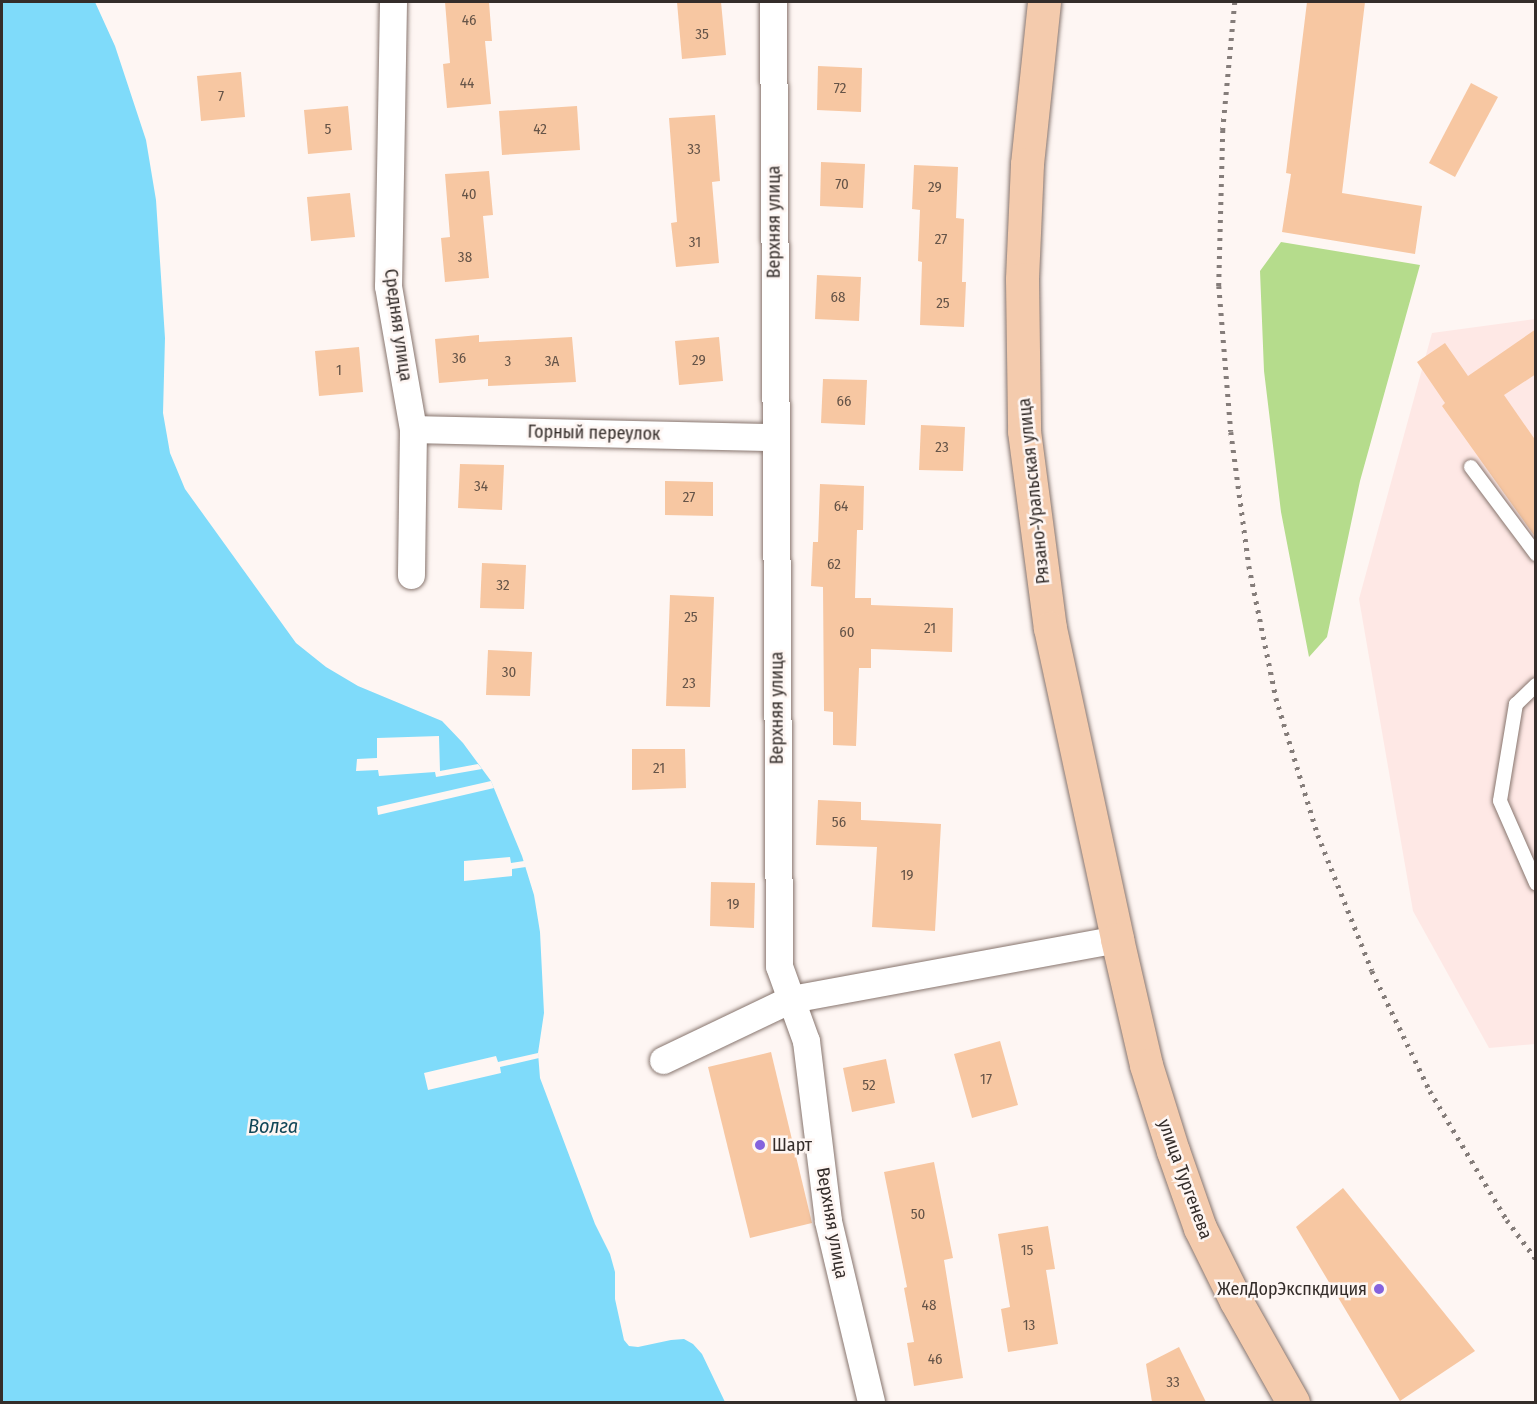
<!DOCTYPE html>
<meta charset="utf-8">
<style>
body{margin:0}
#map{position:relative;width:1537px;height:1404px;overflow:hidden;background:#fef6f3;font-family:"Fira Sans Condensed",sans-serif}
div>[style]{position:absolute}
.industrial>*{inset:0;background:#fee8e5}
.green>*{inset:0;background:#b5dc8c}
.water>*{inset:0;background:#7fdbfa}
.pier>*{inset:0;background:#fef6f3}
.building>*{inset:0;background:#f7c7a2}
.roads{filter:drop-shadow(0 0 2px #87756e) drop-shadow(0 0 2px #87756e)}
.lane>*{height:14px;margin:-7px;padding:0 7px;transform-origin:7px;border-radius:7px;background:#fff}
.street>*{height:27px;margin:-13.5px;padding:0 13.5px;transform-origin:13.5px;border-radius:13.5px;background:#fff}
.primary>*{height:33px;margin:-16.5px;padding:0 16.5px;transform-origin:16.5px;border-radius:16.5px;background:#f4cbad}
.rail>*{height:4.5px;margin-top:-2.25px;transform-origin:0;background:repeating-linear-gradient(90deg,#857d7a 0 3px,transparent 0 9px)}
.dots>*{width:16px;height:16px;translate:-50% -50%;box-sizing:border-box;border:3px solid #fef6f3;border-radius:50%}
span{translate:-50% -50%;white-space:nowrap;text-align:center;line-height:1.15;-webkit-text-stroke:5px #fef6f3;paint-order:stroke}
.number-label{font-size:15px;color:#655448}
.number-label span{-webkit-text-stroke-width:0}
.street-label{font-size:18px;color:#342d2a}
.poi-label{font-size:18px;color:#342d2a}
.left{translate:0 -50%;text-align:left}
.right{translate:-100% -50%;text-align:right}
.water-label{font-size:20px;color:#114758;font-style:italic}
.frame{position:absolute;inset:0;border:3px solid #342d2a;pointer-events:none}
</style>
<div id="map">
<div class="industrial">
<div style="clip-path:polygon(1535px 319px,1535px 1044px,1489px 1048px,1413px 911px,1359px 599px,1432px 333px)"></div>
</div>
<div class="green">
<div style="clip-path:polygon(1281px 242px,1420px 265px,1360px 481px,1327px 637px,1309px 657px,1281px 512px,1264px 371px,1260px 271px)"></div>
</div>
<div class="water">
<div style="clip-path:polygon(2px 2px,95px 2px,115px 46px,146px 140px,156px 200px,165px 338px,163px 413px,170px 453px,185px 489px,296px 643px,326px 667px,358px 686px,442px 721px,463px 743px,491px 781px,522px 856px,534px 895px,540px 932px,544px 1013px,538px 1053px,540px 1078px,595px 1224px,610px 1254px,615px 1272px,615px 1299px,624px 1340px,629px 1346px,638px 1347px,671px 1340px,684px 1339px,693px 1344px,702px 1354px,725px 1402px,2px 1402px)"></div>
</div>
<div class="pier">
<div style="clip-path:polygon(439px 736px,440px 771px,478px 764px,482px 769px,436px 777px,435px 772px,379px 776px,378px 770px,356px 771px,357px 759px,377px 758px,377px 738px)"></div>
<div style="clip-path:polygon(491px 781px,494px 788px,378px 815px,377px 807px)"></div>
<div style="clip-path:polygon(510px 857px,511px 863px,524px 861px,526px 867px,512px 869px,512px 876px,464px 881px,464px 861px)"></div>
<div style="clip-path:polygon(538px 1053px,539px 1058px,500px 1067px,501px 1073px,428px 1090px,424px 1073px,496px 1056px,498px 1062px)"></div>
</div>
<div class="building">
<div style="clip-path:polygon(445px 2px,489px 2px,492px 41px,485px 41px,491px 104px,447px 108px,443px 64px,450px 63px)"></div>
<div style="clip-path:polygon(677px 2px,721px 2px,726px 55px,682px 59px)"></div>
<div style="clip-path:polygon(1307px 2px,1365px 2px,1342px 193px,1422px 206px,1415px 254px,1282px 232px,1291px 174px,1286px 173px)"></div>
<div style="clip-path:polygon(818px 66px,862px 68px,861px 112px,817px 110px)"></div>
<div style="clip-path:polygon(241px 72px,245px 117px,201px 121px,197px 76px)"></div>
<div style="clip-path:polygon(1471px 83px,1498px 97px,1455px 177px,1429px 163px)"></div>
<div style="clip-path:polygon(348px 106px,352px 150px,308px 154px,304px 110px)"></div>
<div style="clip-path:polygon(577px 106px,580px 150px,502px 155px,499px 111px)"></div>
<div style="clip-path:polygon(715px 115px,720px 181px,712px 182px,719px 263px,676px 267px,671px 223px,677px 222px,669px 118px)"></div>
<div style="clip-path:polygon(821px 162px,865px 164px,863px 208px,820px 206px)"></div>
<div style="clip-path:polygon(914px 165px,958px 167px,956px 218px,964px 219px,962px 282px,966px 282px,964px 327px,920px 325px,922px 262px,918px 261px,920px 210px,912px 209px)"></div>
<div style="clip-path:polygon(489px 171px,493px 215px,483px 216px,489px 278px,445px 282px,441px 238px,450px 237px,445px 174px)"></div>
<div style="clip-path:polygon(350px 193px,355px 237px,311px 241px,307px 197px)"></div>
<div style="clip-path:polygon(817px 275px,861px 277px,859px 321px,815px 319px)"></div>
<div style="clip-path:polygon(1536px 329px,1536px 374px,1504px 395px,1536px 441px,1536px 538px,1442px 406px,1445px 403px,1417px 362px,1445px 343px,1468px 376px)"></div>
<div style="clip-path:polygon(479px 335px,479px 342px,572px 337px,576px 382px,488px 386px,488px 379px,439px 383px,435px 339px)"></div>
<div style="clip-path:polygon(719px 337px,723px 381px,679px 385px,675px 341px)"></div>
<div style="clip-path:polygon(359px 347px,363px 392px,319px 396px,315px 351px)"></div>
<div style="clip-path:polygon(823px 379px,867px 380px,865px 425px,821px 423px)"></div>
<div style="clip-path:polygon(921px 425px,965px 427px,963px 471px,919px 470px)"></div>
<div style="clip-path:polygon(460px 464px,504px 465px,502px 510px,458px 508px)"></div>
<div style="clip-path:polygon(665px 481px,713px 482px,713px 516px,665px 515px)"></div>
<div style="clip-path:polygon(820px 484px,864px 486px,863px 530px,857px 530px,855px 598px,871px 598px,871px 605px,953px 608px,952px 652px,871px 649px,871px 668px,859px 668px,856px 746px,833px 745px,833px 712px,824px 711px,823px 587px,811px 586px,813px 542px,818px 542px)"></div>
<div style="clip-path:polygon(482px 563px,526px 565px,524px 609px,480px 608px)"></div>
<div style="clip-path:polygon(670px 595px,714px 597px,710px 707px,666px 706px)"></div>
<div style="clip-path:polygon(488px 650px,532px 652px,530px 696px,486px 695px)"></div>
<div style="clip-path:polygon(632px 749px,685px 749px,686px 788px,632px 790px)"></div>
<div style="clip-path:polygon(818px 800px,861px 802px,861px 820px,941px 824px,935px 931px,872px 927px,877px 847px,816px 845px)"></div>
<div style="clip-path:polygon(711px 882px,755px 883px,754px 928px,710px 926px)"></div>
<div style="clip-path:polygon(1000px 1041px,1018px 1105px,972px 1118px,954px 1054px)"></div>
<div style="clip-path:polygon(771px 1052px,812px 1223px,750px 1238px,708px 1067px)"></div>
<div style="clip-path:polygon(886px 1059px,895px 1103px,852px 1112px,843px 1068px)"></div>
<div style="clip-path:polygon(934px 1162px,953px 1258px,944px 1260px,963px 1378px,914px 1386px,907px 1343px,914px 1342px,904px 1288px,907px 1287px,884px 1172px)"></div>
<div style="clip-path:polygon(1343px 1188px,1475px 1351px,1400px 1401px,1296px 1227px)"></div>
<div style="clip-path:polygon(1048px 1226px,1055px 1269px,1046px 1270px,1058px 1344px,1008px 1352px,1001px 1309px,1010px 1307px,998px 1234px)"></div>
<div style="clip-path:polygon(1179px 1347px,1206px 1402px,1152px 1402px,1146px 1364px)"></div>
</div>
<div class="roads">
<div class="lane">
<div style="left:1471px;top:467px;width:109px;rotate:53.2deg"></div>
<div style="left:1536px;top:685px;width:28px;rotate:136deg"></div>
<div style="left:1516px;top:704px;width:98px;rotate:99.4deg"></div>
<div style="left:1500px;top:801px;width:90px;rotate:66.3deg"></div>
</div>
<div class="street">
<div style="left:393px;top:2px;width:284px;rotate:91deg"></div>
<div style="left:388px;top:286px;width:145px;rotate:80.1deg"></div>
<div style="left:413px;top:429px;width:146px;rotate:90.8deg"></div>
<div style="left:773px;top:2px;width:964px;rotate:89.64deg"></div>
<div style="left:779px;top:966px;width:80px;rotate:70.2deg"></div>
<div style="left:806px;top:1041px;width:181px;rotate:83deg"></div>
<div style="left:828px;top:1221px;width:186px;rotate:76.6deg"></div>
<div style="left:413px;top:429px;width:362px;rotate:1.3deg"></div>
<div style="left:663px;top:1060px;width:142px;rotate:-25.5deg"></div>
<div style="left:791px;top:999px;width:331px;rotate:-10.4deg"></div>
</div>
<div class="primary">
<div style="left:1044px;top:2px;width:163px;rotate:96deg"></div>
<div style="left:1027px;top:164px;width:115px;rotate:92.5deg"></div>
<div style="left:1022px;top:279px;width:152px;rotate:89.2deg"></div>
<div style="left:1024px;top:431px;width:199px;rotate:82.5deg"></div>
<div style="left:1050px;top:628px;width:318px;rotate:77.8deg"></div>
<div style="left:1117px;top:939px;width:129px;rotate:77deg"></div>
<div style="left:1146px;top:1065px;width:90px;rotate:72.6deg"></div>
<div style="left:1173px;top:1151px;width:82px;rotate:70.7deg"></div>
<div style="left:1200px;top:1228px;width:81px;rotate:63.7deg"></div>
<div style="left:1236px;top:1301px;width:116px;rotate:60.6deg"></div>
</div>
</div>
<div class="rail">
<div style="left:1235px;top:2px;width:129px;rotate:95.4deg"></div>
<div style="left:1223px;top:130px;width:156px;rotate:91.5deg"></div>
<div style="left:1219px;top:286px;width:146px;rotate:85.3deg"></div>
<div style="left:1231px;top:432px;width:135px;rotate:82.3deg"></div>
<div style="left:1249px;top:566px;width:135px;rotate:78.4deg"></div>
<div style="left:1276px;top:698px;width:143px;rotate:73deg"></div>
<div style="left:1318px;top:835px;width:146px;rotate:68.3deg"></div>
<div style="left:1372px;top:971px;width:133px;rotate:64.2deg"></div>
<div style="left:1430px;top:1091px;width:150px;rotate:59.2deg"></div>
<div style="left:1507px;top:1220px;width:49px;rotate:53.4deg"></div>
</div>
<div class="dots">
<div style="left:760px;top:1145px;background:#8562dd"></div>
<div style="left:1379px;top:1289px;background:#8562dd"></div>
</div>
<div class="number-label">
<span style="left:469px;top:21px">46</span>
<span style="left:702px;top:35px">35</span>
<span style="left:467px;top:84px">44</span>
<span style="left:840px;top:89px">72</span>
<span style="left:221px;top:97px">7</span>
<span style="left:328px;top:130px">5</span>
<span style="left:540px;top:130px">42</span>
<span style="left:694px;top:150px">33</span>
<span style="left:842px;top:185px">70</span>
<span style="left:935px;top:188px">29</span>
<span style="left:469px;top:195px">40</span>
<span style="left:941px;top:240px">27</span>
<span style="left:695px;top:243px">31</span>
<span style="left:465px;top:258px">38</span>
<span style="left:838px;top:298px">68</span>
<span style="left:943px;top:304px">25</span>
<span style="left:459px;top:359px">36</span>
<span style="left:699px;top:361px">29</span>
<span style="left:508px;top:362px">3</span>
<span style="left:552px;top:362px">3А</span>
<span style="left:339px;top:371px">1</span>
<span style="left:844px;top:402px">66</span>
<span style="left:942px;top:448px">23</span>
<span style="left:481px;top:487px">34</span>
<span style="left:689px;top:498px">27</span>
<span style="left:841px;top:507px">64</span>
<span style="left:834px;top:565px">62</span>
<span style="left:503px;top:586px">32</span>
<span style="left:691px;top:618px">25</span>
<span style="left:930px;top:629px">21</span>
<span style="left:847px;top:633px">60</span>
<span style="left:509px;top:673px">30</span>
<span style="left:689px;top:684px">23</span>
<span style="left:659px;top:769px">21</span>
<span style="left:839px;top:823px">56</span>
<span style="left:907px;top:876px">19</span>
<span style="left:733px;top:905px">19</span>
<span style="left:986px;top:1080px">17</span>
<span style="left:869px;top:1086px">52</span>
<span style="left:918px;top:1215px">50</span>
<span style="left:1027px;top:1251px">15</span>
<span style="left:929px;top:1306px">48</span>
<span style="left:1029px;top:1326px">13</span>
<span style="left:935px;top:1360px">46</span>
<span style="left:1173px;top:1383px">33</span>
</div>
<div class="street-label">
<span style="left:774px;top:222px;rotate:-90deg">Верхняя улица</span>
<span style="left:398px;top:325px;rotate:82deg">Средняя улица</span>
<span style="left:594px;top:433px;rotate:1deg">Горный переулок</span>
<span style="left:1034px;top:491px;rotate:-96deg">Рязано-Уральская улица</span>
<span style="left:777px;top:708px;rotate:-90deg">Верхняя улица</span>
<span style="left:1185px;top:1179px;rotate:70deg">улица Тургенева</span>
<span style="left:832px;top:1223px;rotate:80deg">Верхняя улица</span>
</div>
<div class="poi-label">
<span class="left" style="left:772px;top:1145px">Шарт</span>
<span class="right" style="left:1367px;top:1289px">ЖелДорЭкспкдиция</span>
</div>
<div class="water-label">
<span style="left:273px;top:1126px">Волга</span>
</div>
<div class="frame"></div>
</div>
